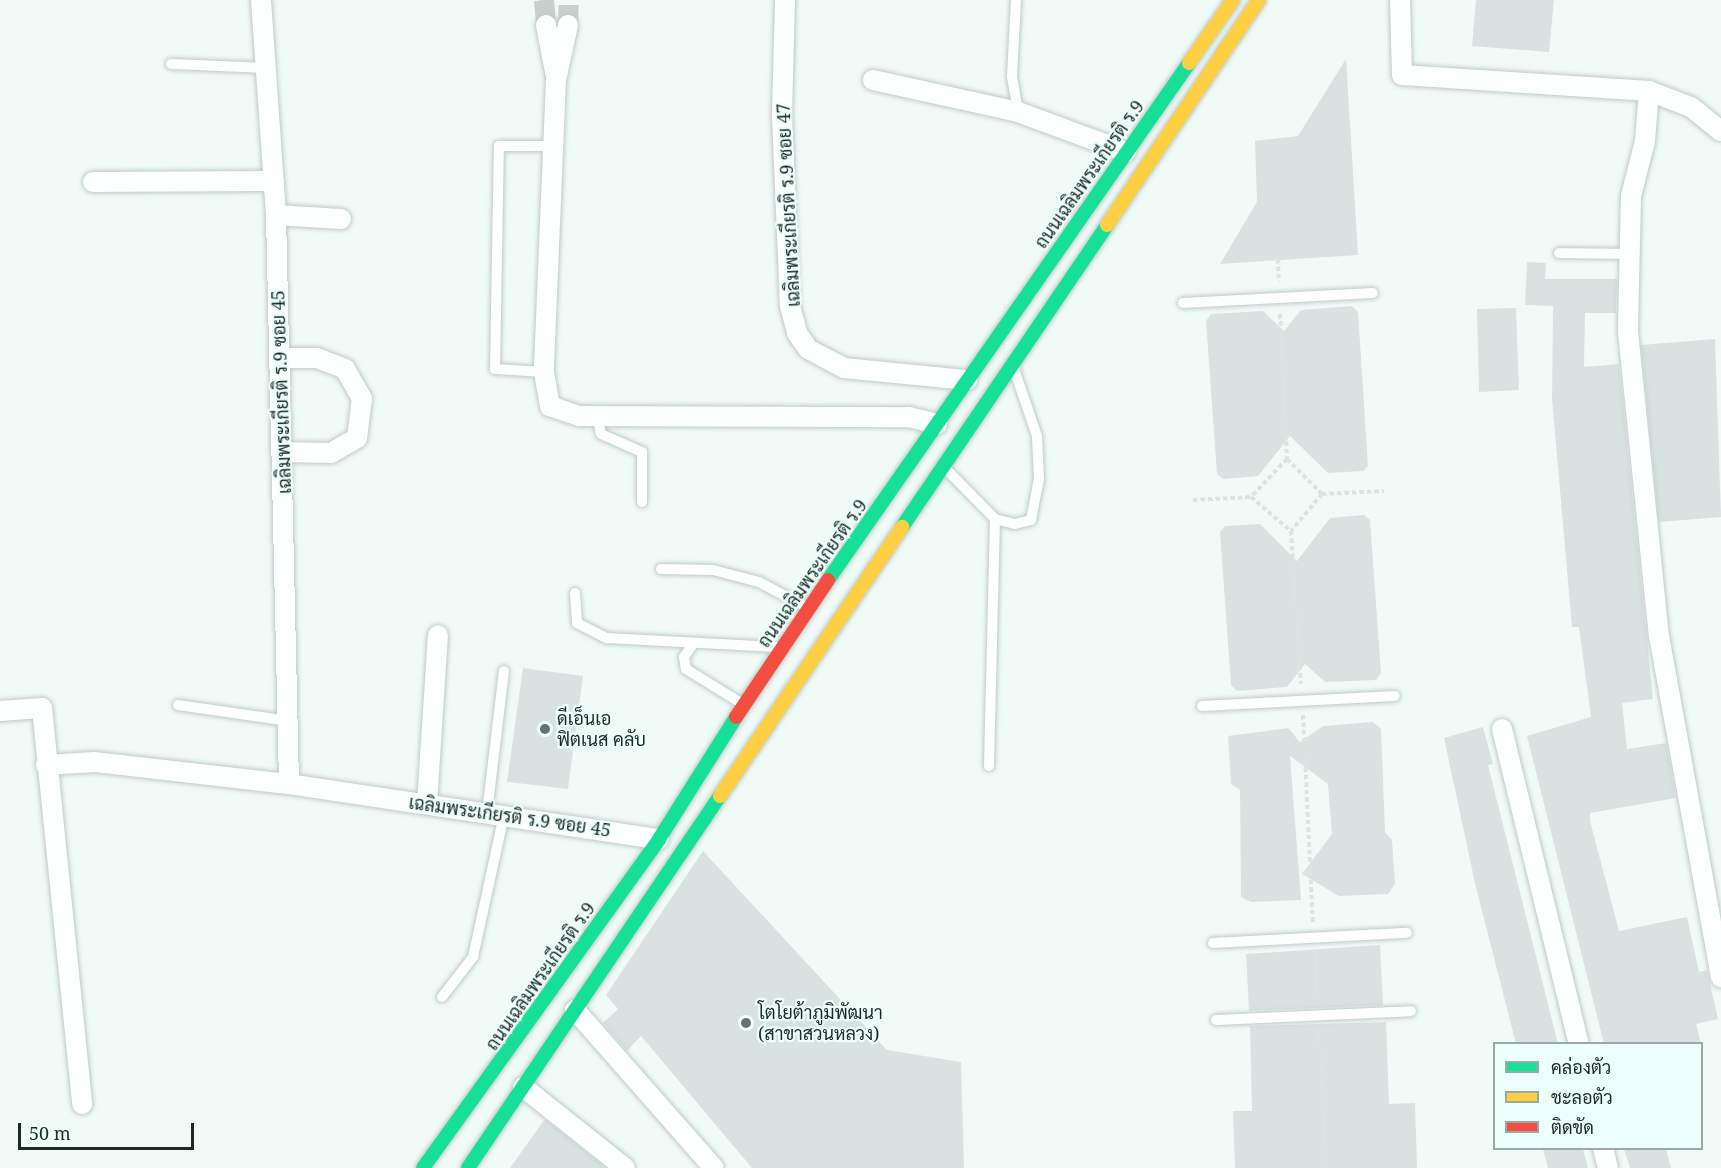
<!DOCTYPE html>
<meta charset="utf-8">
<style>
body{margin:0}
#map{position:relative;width:1721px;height:1168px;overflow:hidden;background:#f0fbf8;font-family:"Noto Serif",Sarabun,serif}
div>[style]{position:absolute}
.building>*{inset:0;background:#d8e3e1}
.street-tunnel>*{height:20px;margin-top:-10px;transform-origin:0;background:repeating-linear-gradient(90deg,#c6d1ce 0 20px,transparent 0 30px)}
.path>*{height:4px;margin-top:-2px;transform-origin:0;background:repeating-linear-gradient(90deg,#dee2e1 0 4.5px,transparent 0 7.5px)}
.roads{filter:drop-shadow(0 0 2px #bfcac8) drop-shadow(0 0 2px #bfcac8)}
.lane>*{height:10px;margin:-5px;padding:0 5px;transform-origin:5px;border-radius:5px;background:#fdfefe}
.street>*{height:20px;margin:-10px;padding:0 10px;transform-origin:10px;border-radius:10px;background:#fdfefe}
.fast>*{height:14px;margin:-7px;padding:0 7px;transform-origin:7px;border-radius:7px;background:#16e098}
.slow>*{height:14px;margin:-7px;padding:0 7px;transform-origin:7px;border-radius:7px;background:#ffcf43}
.jam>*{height:14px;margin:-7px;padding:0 7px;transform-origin:7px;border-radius:7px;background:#f24e42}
.dots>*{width:16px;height:16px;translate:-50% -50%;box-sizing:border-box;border:3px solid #ecfffb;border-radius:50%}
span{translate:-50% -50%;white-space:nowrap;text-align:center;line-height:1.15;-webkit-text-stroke:4.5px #ecfffb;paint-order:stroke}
.street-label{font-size:18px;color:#1d2927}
.poi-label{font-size:18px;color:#1d2927}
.left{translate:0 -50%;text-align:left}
.legend{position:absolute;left:1493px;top:1042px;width:210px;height:108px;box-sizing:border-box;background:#ecfffb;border:2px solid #99a9a6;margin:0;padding:8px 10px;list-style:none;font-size:18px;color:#1d2927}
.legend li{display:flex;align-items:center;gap:12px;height:30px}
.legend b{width:30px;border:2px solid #99a9a6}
.scale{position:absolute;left:18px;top:1123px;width:176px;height:27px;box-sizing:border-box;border:3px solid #1d2927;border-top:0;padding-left:8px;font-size:18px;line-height:21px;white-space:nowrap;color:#1d2927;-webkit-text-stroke:4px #ecfffb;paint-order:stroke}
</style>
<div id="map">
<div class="building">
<div style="clip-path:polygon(1476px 0,1554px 0,1549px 52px,1472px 46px)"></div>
<div style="clip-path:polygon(1346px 59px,1358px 255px,1220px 264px,1257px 202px,1255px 141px,1298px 136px)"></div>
<div style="clip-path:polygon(1527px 262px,1546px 263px,1545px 279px,1617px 279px,1616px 313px,1585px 313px,1584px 367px,1619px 364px,1653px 699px,1622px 703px,1627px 749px,1666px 743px,1676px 798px,1590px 813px,1590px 821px,1619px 931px,1687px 917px,1699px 972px,1707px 970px,1718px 1019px,1696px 1024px,1701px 1044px,1604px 1044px,1527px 736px,1591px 717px,1579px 627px,1572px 627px,1552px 399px,1553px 306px,1525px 305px)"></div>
<div style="clip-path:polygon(1352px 306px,1358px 312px,1368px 466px,1363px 471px,1328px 473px,1290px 436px,1258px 476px,1223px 479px,1217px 474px,1206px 321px,1211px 314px,1263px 311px,1284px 331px,1301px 310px)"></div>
<div style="clip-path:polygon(1516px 308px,1519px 390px,1479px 392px,1477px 309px)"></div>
<div style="clip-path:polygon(1715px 339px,1721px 517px,1659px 522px,1641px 345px)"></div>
<div style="clip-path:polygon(1364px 515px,1370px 520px,1381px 673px,1376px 680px,1325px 682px,1305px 664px,1287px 687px,1237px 691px,1231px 685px,1220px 532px,1225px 526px,1260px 524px,1297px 561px,1330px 518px)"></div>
<div style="clip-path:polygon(523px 668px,583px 676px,568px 789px,507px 782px)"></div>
<div style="clip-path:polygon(1373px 722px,1381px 729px,1385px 832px,1392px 840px,1395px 884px,1388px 894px,1339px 896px,1302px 874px,1332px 834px,1328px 784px,1290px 756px,1301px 900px,1251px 902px,1241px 897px,1240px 790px,1231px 784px,1228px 736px,1288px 728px,1300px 742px,1323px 726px)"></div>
<div style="clip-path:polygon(1483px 727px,1493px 764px,1488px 765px,1558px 1044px,1516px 1044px,1475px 883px,1444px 738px)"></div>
<div style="clip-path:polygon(703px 851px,887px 1050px,961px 1062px,964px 1168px,752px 1168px,641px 1036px,627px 1051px,603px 1023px,618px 1009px,606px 995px)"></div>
<div style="clip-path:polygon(1380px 945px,1383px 1005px,1249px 1011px,1246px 954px)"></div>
<div style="clip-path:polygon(1386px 1022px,1389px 1104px,1415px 1103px,1417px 1168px,1235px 1168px,1233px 1111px,1252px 1111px,1250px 1026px)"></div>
<div style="clip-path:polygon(545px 1119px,606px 1168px,510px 1168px)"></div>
<div style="clip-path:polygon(1543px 1149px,1583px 1149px,1588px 1168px,1548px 1168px)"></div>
<div style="clip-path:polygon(1624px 1149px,1666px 1149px,1671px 1168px,1630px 1168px)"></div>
</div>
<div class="street-tunnel">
<div style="left:544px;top:0;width:25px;rotate:85deg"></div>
<div style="left:568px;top:25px;width:25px;rotate:-88deg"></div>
</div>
<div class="path">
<div style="left:1278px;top:259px;width:23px;rotate:88deg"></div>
<div style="left:1280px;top:314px;width:145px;rotate:87.2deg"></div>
<div style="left:1287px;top:459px;width:52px;rotate:133.5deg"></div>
<div style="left:1251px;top:497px;width:52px;rotate:40.4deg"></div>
<div style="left:1291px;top:531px;width:153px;rotate:86.3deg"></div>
<div style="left:1287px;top:459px;width:49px;rotate:45deg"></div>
<div style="left:1322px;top:494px;width:48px;rotate:130deg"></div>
<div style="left:1322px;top:494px;width:62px;rotate:-2.8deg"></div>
<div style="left:1193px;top:500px;width:58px;rotate:-3deg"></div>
<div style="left:1303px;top:715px;width:209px;rotate:87.3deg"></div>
<div style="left:1315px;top:952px;width:46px;rotate:87.5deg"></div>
<div style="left:1319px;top:1030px;width:138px;rotate:87.1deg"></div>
</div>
<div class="roads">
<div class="lane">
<div style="left:1016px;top:0;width:77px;rotate:93deg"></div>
<div style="left:1012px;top:77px;width:36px;rotate:80deg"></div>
<div style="left:171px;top:64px;width:97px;rotate:2.4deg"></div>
<div style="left:1559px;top:253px;width:69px;rotate:0.8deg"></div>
<div style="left:1183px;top:303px;width:190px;rotate:-3deg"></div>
<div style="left:544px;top:372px;width:49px;rotate:-176.5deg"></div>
<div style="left:495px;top:369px;width:223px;rotate:-89deg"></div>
<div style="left:499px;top:146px;width:55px"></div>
<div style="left:597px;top:414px;width:20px;rotate:79deg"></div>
<div style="left:601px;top:434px;width:45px;rotate:23.7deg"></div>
<div style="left:642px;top:452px;width:50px;rotate:90deg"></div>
<div style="left:943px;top:466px;width:74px;rotate:45.5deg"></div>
<div style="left:995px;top:519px;width:247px;rotate:91.4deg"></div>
<div style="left:995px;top:519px;width:21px;rotate:14deg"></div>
<div style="left:1015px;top:524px;width:16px;rotate:-14deg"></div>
<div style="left:1031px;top:520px;width:42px;rotate:-79deg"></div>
<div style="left:1039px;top:479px;width:43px;rotate:-92.7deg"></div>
<div style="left:1037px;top:436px;width:71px;rotate:-108.9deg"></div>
<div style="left:661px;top:569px;width:52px;rotate:1.1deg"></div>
<div style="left:713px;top:570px;width:48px;rotate:14.6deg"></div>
<div style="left:759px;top:582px;width:53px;rotate:28deg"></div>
<div style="left:575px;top:593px;width:30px;rotate:86deg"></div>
<div style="left:577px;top:623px;width:34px;rotate:27deg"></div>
<div style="left:607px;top:638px;width:170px;rotate:3deg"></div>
<div style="left:693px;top:644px;width:16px;rotate:125deg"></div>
<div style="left:684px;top:657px;width:12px;rotate:81deg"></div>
<div style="left:686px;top:669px;width:68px;rotate:31.8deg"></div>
<div style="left:178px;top:705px;width:112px;rotate:8.2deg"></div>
<div style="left:1202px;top:706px;width:193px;rotate:-3deg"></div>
<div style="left:487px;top:813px;width:143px;rotate:-83.2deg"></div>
<div style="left:1213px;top:943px;width:194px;rotate:-3deg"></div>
<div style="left:442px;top:997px;width:51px;rotate:-52.2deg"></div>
<div style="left:473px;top:957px;width:145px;rotate:-77.7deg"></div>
<div style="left:1216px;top:1020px;width:195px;rotate:-2.6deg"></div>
</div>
<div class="street">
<div style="left:261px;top:0;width:216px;rotate:86deg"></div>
<div style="left:276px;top:215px;width:569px;rotate:88.69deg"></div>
<div style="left:785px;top:0;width:116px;rotate:91.5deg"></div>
<div style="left:782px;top:116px;width:190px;rotate:87.6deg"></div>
<div style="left:790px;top:306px;width:28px;rotate:75deg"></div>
<div style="left:797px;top:333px;width:19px;rotate:55deg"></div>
<div style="left:808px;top:349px;width:41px;rotate:27.8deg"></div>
<div style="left:844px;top:368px;width:124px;rotate:5.6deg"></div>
<div style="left:1400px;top:0;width:75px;rotate:88.5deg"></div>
<div style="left:1402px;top:75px;width:248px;rotate:3.7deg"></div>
<div style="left:1649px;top:91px;width:45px;rotate:20.9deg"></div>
<div style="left:1691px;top:107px;width:38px;rotate:39deg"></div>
<div style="left:546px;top:25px;width:48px;rotate:79.2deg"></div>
<div style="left:568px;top:25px;width:56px;rotate:102.3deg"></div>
<div style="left:556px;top:80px;width:292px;rotate:92.4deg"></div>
<div style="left:544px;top:372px;width:35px;rotate:80deg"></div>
<div style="left:550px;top:406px;width:31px;rotate:19deg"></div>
<div style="left:579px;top:416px;width:330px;rotate:0.2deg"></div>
<div style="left:909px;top:417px;width:29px;rotate:14deg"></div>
<div style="left:873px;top:80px;width:148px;rotate:12.4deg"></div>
<div style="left:1018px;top:112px;width:115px;rotate:20.3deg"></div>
<div style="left:1649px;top:91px;width:50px;rotate:94.6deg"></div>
<div style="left:1645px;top:141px;width:57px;rotate:104.3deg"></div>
<div style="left:1631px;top:196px;width:136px;rotate:91.3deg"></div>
<div style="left:1628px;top:332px;width:306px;rotate:84.2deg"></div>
<div style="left:1659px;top:636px;width:347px;rotate:79.7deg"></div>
<div style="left:93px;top:182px;width:181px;rotate:-0.3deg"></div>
<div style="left:276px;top:215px;width:65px;rotate:3.5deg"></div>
<div style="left:280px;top:358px;width:37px"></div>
<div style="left:317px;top:358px;width:30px;rotate:21deg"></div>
<div style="left:345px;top:369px;width:34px;rotate:60deg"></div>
<div style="left:362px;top:398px;width:40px;rotate:97.1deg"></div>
<div style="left:357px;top:438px;width:30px;rotate:150deg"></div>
<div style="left:331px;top:453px;width:48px;rotate:-178.8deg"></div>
<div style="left:0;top:711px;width:42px;rotate:-4.1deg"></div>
<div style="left:42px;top:708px;width:398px;rotate:84.2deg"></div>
<div style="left:1502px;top:729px;width:324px;rotate:76.3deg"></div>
<div style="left:46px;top:765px;width:49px;rotate:-3.5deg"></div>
<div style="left:95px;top:762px;width:195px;rotate:6.5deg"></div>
<div style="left:289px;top:784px;width:374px;rotate:8.5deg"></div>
<div style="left:427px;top:804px;width:169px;rotate:-86.3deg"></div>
<div style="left:575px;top:1010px;width:210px;rotate:48.7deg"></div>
<div style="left:523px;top:1087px;width:130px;rotate:38.5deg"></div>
<div style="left:1603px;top:1148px;width:21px;rotate:76deg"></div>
</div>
<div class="fast">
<div style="left:902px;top:527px;width:365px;rotate:-55.8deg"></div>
<div style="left:828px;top:580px;width:631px;rotate:-55.07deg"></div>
<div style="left:423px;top:1168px;width:405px;rotate:-54.3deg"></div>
<div style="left:659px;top:839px;width:144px;rotate:-57.7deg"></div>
<div style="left:468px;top:1168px;width:449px;rotate:-55.9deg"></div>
</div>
<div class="slow">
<div style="left:1189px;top:63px;width:77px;rotate:-55.1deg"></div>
<div style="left:1107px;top:225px;width:272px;rotate:-56deg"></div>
<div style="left:720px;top:796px;width:325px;rotate:-55.9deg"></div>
</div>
<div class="jam">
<div style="left:736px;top:717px;width:165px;rotate:-56.1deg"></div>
</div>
</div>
<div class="dots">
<div style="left:545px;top:729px;background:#677270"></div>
<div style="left:746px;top:1023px;background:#677270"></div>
</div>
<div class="street-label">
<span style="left:1089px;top:174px;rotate:-55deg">ถนนเฉลิมพระเกียรติ ร.9</span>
<span style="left:788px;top:205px;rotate:-93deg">เฉลิมพระเกียรติ ร.9 ซอย 47</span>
<span style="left:281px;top:392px;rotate:-92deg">เฉลิมพระเกียรติ ร.9 ซอย 45</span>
<span style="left:812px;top:573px;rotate:-55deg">ถนนเฉลิมพระเกียรติ ร.9</span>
<span style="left:510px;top:816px;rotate:8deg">เฉลิมพระเกียรติ ร.9 ซอย 45</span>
<span style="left:540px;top:976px;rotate:-55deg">ถนนเฉลิมพระเกียรติ ร.9</span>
</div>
<div class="poi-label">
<span class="left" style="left:557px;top:729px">ดีเอ็นเอ<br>ฟิตเนส คลับ</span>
<span class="left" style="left:758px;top:1023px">โตโยต้าภูมิพัฒนา<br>(สาขาสวนหลวง)</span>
</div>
<ul class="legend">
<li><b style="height:8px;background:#16e098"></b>คล่องตัว</li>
<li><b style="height:8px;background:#ffcf43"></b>ชะลอตัว</li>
<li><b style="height:8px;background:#f24e42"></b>ติดขัด</li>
</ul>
<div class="scale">50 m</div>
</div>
